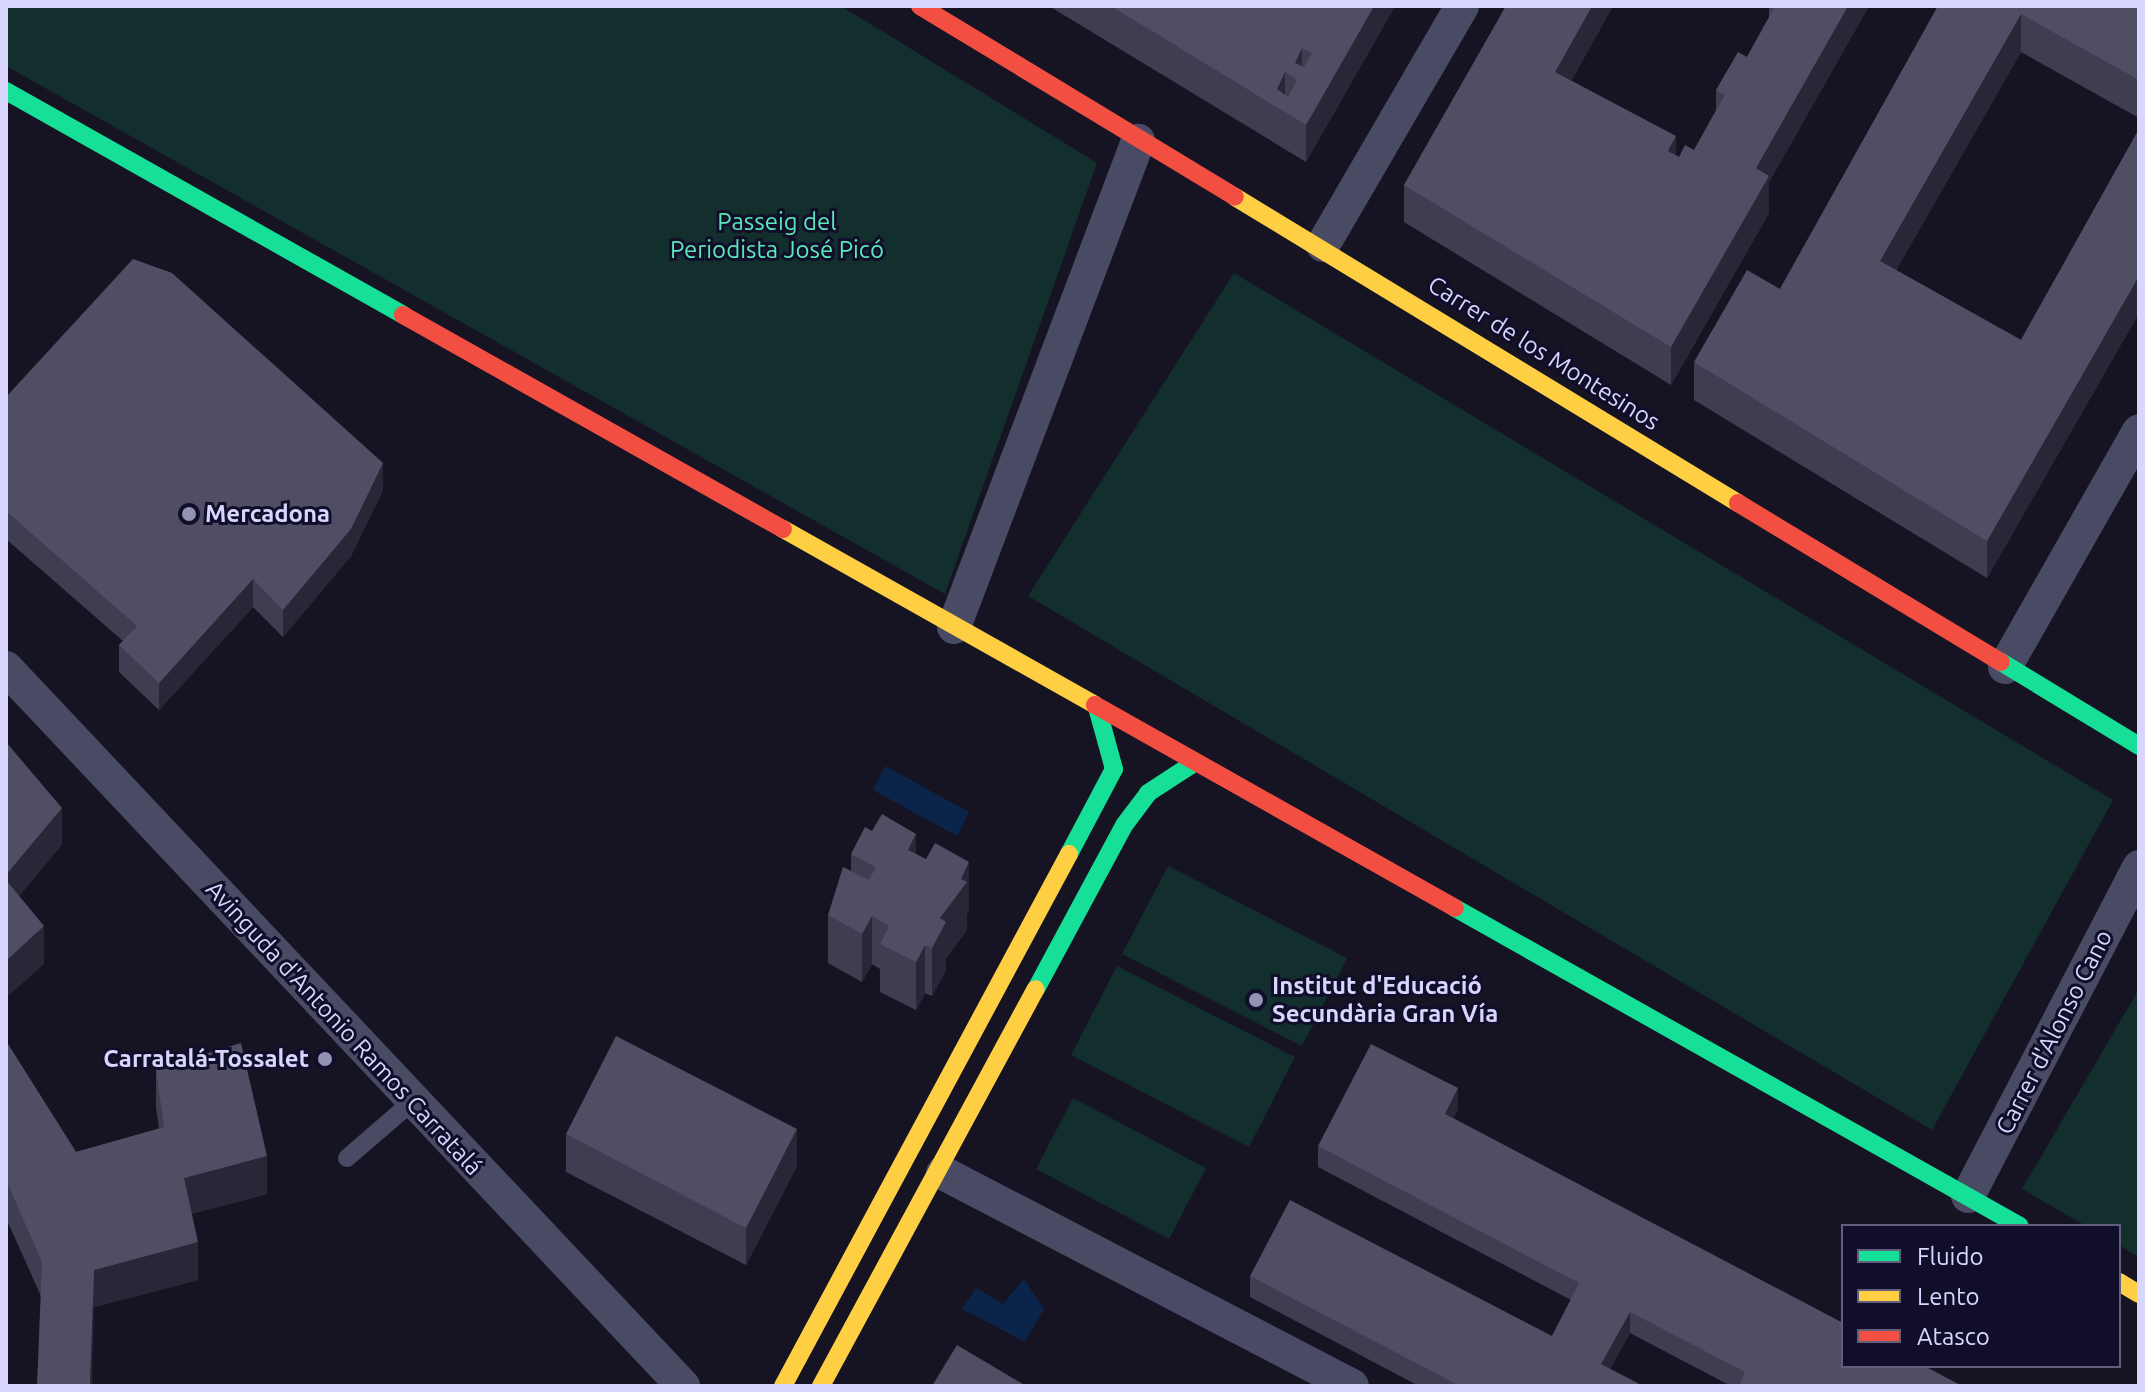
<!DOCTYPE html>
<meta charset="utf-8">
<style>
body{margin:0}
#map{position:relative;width:2145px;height:1392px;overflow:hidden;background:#161423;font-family:Ubuntu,sans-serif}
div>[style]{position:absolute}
.green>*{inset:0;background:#122f2e}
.water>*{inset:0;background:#0a2549}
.lane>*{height:18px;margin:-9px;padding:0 9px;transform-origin:9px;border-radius:9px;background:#494a64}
.street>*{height:34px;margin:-17px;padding:0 17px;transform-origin:17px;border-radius:17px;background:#494a64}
.fast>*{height:18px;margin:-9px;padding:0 9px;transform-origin:9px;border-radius:9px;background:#16e098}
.slow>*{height:18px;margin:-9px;padding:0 9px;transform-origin:9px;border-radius:9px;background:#ffcf43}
.jam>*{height:18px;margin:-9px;padding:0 9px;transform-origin:9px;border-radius:9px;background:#f24e42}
.wall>*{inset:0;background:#3f3d52}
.shaded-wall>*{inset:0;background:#282637}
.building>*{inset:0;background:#504e65}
.dots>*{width:22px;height:22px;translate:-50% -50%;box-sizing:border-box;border:4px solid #110e29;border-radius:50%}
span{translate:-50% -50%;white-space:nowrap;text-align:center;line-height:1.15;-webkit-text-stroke:6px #110e29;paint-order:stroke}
.park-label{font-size:24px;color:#5ae7ba}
.street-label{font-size:24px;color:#d8d6ff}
.poi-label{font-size:24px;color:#d8d6ff;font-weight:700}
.left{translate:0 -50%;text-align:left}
.right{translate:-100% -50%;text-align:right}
.frame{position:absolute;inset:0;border:8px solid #d8d6ff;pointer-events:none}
.legend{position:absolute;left:1841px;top:1224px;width:280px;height:144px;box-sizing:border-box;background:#110e29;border:2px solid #615e7f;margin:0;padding:10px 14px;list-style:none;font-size:24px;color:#d8d6ff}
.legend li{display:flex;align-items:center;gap:16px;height:40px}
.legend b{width:40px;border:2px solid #615e7f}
</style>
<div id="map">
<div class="green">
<div style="clip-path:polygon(6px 6px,841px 6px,1097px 163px,945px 594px,6px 66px)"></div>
<div style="clip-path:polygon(1234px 273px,2113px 800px,1932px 1130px,1028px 596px)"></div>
<div style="clip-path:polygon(1168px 866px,1347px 958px,1302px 1046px,1122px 954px)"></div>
<div style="clip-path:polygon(1117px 966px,1295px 1057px,1249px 1147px,1071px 1055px)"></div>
<div style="clip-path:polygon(2139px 989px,2139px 1257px,2119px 1245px,2119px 1226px,2086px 1226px,2022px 1189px)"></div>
<div style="clip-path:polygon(1073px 1098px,1206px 1168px,1169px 1239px,1036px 1169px)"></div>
</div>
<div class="water">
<div style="clip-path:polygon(885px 766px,969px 812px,957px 836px,873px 790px)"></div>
<div style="clip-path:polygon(1024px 1279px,1044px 1309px,1025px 1342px,962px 1309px,976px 1288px,1003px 1304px)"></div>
</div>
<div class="lane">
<div style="left:347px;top:1158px;width:87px;rotate:-40.8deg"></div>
</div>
<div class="street">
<div style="left:1323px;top:245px;width:276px;rotate:-59.8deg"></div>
<div style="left:954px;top:627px;width:520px;rotate:-69.26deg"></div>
<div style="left:2005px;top:667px;width:271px;rotate:-60.4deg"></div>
<div style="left:6px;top:668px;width:987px;rotate:46.68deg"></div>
<div style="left:943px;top:1173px;width:461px;rotate:27.5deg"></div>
<div style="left:1968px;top:1196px;width:371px;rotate:-62.5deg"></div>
</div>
<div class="fast">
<div style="left:6px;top:91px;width:456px;rotate:29.4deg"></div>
<div style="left:2001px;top:662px;width:162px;rotate:31.3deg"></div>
<div style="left:1069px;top:854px;width:96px;rotate:-62.1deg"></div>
<div style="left:1114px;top:769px;width:60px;rotate:-105.4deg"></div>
<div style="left:1455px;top:908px;width:648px;rotate:29.37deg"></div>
<div style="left:1036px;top:989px;width:187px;rotate:-61.7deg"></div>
<div style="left:1125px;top:824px;width:39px;rotate:-53deg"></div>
<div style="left:1148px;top:793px;width:51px;rotate:-33.1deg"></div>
</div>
<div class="slow">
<div style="left:1235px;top:197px;width:589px;rotate:31.31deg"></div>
<div style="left:783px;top:529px;width:358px;rotate:29.4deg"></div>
<div style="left:2119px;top:1282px;width:23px;rotate:31deg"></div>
<div style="left:783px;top:1386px;width:604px;rotate:-61.74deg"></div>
<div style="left:821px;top:1386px;width:451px;rotate:-61.6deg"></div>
</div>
<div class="jam">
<div style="left:920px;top:6px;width:368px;rotate:31.2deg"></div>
<div style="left:403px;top:315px;width:436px;rotate:29.4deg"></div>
<div style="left:1738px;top:503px;width:307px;rotate:31.2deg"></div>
<div style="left:1095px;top:705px;width:413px;rotate:29.4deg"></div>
</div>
<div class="wall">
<div style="clip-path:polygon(1049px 6px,1395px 6px,1306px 162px)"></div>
<div style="clip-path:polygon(1506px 6px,1613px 6px,1571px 81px,1679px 157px,1694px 150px,1716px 110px,1716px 90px,1747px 57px,1769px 18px,1769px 6px,1869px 6px,1769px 182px,1769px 213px,1671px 385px,1404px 222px,1404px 185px)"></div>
<div style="clip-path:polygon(1938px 6px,2139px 6px,2139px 118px,2021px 52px,1896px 270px,2021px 340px,2139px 129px,2139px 313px,1987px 578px,1694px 400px,1694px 362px,1780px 289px)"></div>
<div style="clip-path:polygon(6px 397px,383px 490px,351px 556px,283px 637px,253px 607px,159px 710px,119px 672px,119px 645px,123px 641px,6px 539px)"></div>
<div style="clip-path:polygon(851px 854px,916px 854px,969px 910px,967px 914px,967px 930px,946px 958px,946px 970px,932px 996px,925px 993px,916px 1010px,880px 992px,880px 969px,872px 964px,862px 982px,828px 963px,828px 915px,851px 871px)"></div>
<div style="clip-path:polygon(6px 1041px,76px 1152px,159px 1129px,156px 1107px,156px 1069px,267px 1194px,191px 1214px,198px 1280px,94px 1307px,41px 1296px,6px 1218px)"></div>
<div style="clip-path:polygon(1458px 1109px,1453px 1118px,1962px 1386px,1731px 1386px,1630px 1333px,1610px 1369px,1643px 1386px,1419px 1386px,1250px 1297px,1250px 1276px,1552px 1336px,1571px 1300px,1318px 1167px,1318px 1146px)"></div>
<div style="clip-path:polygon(566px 1134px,797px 1166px,746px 1265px,566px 1172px)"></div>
</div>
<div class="shaded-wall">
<div style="clip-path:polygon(1374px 6px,1395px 6px,1306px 162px,1306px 125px)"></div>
<div style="clip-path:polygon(1592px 6px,1613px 6px,1555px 110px,1555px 72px)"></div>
<div style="clip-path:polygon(1848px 6px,1869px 6px,1769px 182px,1769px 213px,1671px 385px,1671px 347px,1756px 168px)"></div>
<div style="clip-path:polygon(2021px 14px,2021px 52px,1880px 299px,1880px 261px)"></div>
<div style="clip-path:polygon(1302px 48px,1302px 86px,1297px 80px,1295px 63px)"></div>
<div style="clip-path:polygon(1285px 72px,1285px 110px,1277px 89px)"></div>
<div style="clip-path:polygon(1676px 136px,1676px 174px,1668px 151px)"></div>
<div style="clip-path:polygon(2139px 276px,2139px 313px,1987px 578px,1987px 541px)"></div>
<div style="clip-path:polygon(383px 463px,383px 490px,351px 556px,283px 637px,283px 610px)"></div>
<div style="clip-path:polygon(253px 579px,253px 607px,159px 710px,159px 683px)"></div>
<div style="clip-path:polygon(62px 808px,62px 845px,6px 912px,6px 875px)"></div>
<div style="clip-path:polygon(916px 834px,916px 882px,908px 850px)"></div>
<div style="clip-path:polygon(969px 862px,969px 910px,967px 914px,967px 930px,946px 958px,946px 970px,932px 996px,932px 948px,940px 918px)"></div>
<div style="clip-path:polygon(872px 916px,872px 964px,862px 982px,862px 934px)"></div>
<div style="clip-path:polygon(44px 926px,44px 964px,6px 998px,6px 961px)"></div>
<div style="clip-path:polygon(925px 945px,925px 993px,916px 1010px,916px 962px)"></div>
<div style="clip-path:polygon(1458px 1088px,1458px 1109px,1445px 1135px,1445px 1114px)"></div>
<div style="clip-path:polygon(797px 1129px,797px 1166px,746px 1265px,746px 1228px)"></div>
<div style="clip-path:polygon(267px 1156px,267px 1194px,184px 1216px,184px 1178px)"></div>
<div style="clip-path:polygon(198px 1242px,198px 1280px,94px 1307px,92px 1386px,90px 1386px,94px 1270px)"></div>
<div style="clip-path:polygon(1630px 1312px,1630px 1333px,1601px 1385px,1601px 1364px)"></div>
</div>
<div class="building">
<div style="clip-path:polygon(evenodd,1111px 6px,1374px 6px,1306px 125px,1111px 6px,1302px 48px,1312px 53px,1304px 67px,1295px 63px,1302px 48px,1111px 6px,1285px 72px,1297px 80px,1288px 97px,1277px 89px,1285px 72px)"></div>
<div style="clip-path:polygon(1506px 6px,1592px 6px,1555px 72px,1676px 136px,1668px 151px,1679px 157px,1685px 145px,1694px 150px,1725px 95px,1716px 90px,1738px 52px,1747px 57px,1775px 6px,1848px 6px,1756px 168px,1769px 176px,1671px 347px,1404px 185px)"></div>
<div style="clip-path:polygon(1938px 6px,2139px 6px,2139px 80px,2021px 14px,1880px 261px,2021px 340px,2139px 129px,2139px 276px,1987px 541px,1694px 362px,1747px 270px,1780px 289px)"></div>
<div style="clip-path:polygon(133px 259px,172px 273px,383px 463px,351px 529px,283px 610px,253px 579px,159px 683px,119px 645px,137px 626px,6px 511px,6px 397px)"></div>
<div style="clip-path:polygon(6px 742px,62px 808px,6px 875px)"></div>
<div style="clip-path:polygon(882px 814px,916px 834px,908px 850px,926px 859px,935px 843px,969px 862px,961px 879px,967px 882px,940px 918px,946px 922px,932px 948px,925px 945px,916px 962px,880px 944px,889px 926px,872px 916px,862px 934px,828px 915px,843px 867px,869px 880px,876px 867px,851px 854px,865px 827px,872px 831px)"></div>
<div style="clip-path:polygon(6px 880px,44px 926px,6px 961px)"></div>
<div style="clip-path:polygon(616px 1036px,797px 1129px,746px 1228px,566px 1134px)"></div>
<div style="clip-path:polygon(6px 1041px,76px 1152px,164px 1127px,156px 1069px,241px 1043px,267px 1156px,184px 1178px,198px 1242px,94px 1270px,90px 1386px,37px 1386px,42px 1262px,6px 1180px)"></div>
<div style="clip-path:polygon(1371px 1044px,1458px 1088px,1445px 1114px,1843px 1323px,1843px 1366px,1924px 1366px,1962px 1386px,1739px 1386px,1745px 1372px,1630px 1312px,1601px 1364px,1643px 1386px,1460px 1386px,1250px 1276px,1290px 1200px,1552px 1336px,1579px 1283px,1318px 1146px)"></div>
<div style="clip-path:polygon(957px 1345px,1026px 1386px,932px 1386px)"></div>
</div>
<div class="dots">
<div style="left:189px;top:514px;background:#9492b2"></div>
<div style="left:1256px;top:1000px;background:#9492b2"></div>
<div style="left:325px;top:1059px;background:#9492b2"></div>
</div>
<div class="park-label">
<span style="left:777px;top:236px">Passeig del<br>Periodista José Picó</span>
</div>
<div class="street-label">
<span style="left:1544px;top:353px;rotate:32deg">Carrer de los Montesinos</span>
<span style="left:344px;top:1028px;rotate:47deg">Avinguda d'Antonio Ramos Carratalá</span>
<span style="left:2054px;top:1032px;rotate:-63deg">Carrer d'Alonso Cano</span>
</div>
<div class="poi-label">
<span class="left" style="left:205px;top:514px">Mercadona</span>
<span class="left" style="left:1272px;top:1000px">Institut d'Educació<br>Secundària Gran Vía</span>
<span class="right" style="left:309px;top:1059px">Carratalá-Tossalet</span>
</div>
<div class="frame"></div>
<ul class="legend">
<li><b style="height:10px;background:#16e098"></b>Fluido</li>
<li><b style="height:10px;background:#ffcf43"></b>Lento</li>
<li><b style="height:10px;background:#f24e42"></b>Atasco</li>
</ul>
</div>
